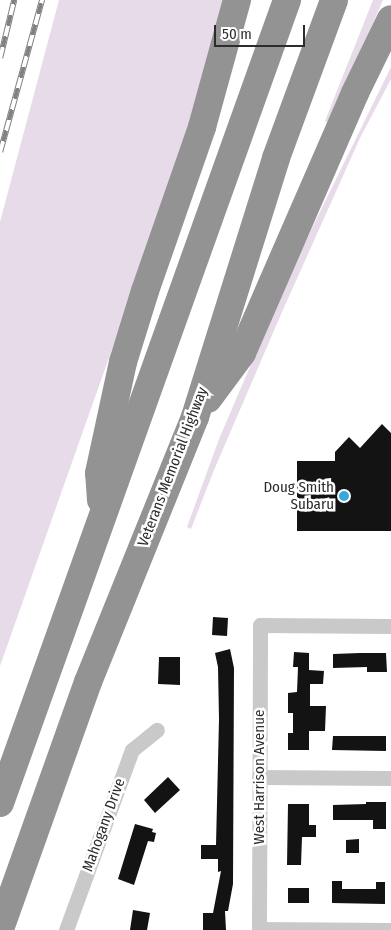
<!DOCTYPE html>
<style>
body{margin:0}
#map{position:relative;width:391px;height:930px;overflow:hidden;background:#fff;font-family:"Fira Sans Condensed",sans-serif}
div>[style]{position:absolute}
.green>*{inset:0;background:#e7dae9}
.building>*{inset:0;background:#131313}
.street>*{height:15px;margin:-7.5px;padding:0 7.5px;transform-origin:7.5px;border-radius:7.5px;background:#c9c9c9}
.highway>*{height:28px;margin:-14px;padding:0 14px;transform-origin:14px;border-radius:14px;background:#939393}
.rail>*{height:5.5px;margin-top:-2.75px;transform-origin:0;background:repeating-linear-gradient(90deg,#fff 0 11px,#818181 0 22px);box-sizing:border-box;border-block:1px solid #818181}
.dots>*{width:14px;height:14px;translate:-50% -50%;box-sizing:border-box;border:2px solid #fff;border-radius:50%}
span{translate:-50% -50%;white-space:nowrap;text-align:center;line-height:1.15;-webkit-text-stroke:5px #fff;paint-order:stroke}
.street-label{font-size:15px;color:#2c2c2c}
.poi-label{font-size:15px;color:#2c2c2c}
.right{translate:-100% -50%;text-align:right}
.scale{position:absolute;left:214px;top:25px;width:91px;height:22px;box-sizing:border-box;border:2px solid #2c2c2c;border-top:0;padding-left:6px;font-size:15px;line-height:18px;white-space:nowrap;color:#2c2c2c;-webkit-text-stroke:4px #fff;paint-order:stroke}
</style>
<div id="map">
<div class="green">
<div style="clip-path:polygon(59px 0,225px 0,216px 37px,170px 185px,0 666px,0 222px)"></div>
<div style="clip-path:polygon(373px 0,383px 0,330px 123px,325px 121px)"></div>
<div style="clip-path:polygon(391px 67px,391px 79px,360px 138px,282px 312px,214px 470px,191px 529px,187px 527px,219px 439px,292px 269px)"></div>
</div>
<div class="building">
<div style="clip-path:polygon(382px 424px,391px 433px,391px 531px,297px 531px,297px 461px,335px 461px,335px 452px,349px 437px,360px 448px)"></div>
<div style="clip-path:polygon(213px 617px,228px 618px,227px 636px,212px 635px)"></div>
<div style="clip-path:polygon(230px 649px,234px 668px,233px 884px,228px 911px,225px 911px,226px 930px,203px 930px,203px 913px,213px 913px,221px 871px,218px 872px,218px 859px,201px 859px,201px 845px,216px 845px,219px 719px,218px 667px,215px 653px)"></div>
<div style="clip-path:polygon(294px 652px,309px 653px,309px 670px,324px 671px,323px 684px,310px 684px,310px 706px,326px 706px,325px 731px,309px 731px,309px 750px,288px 750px,288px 733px,293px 733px,293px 713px,288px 713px,288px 693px,297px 692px,298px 667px,293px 667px)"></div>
<div style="clip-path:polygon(360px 653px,386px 653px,387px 672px,367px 672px,367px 667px,333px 668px,333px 654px)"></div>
<div style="clip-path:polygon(159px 657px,180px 657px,180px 685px,158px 684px)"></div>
<div style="clip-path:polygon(333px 736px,386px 736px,386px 751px,332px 750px)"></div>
<div style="clip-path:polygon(168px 777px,180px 790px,155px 813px,144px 800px)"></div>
<div style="clip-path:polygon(366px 802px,386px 802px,386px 829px,373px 829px,373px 820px,333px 820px,333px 805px,366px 804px)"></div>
<div style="clip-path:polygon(288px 804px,309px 804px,309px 825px,316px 825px,316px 837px,302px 837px,301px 865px,287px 865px)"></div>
<div style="clip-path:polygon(135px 824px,153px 829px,152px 832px,156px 833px,154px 842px,148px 841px,134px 885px,118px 879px)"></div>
<div style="clip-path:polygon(359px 839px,359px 853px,346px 853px,346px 840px)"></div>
<div style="clip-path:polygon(332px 881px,342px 881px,342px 889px,376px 889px,376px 882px,385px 882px,385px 904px,332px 903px)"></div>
<div style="clip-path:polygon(288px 888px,309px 888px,309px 903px,288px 903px)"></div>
<div style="clip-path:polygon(133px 910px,150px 913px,147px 930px,130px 930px)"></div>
</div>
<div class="street">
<div style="left:259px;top:777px;width:132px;rotate:0.4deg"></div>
<div style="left:66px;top:930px;width:192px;rotate:-69.9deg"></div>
<div style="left:132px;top:750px;width:32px;rotate:-39deg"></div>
<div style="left:391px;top:930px;width:132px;rotate:-179.6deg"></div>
<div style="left:259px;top:929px;width:304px;rotate:-89.8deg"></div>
<div style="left:260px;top:625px;width:131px;rotate:0.4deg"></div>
</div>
<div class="highway">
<div style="left:208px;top:399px;width:57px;rotate:-53.5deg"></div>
<div style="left:242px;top:353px;width:283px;rotate:-66.5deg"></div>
<div style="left:355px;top:93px;width:82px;rotate:-64.1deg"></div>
<div style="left:101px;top:500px;width:27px;rotate:-94deg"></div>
<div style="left:99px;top:473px;width:114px;rotate:-77.8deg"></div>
<div style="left:123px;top:362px;width:74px;rotate:-72.8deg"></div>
<div style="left:145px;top:291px;width:174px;rotate:-70.8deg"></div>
<div style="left:202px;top:127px;width:132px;rotate:-74.6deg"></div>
<div style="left:0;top:803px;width:853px;rotate:-70.33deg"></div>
<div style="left:0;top:929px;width:262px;rotate:-70.4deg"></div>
<div style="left:88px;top:682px;width:286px;rotate:-68deg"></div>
<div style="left:195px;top:417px;width:271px;rotate:-72.6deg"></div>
<div style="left:276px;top:158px;width:168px;rotate:-69.8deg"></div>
</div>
<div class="rail">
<div style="left:0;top:58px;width:60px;rotate:-76.4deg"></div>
<div style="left:0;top:152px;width:158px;rotate:-74.6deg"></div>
</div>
<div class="dots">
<div style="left:344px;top:496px;background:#35a8dc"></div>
</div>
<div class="street-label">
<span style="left:173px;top:467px;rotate:-69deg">Veterans Memorial Highway</span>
<span style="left:260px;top:777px;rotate:-90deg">West Harrison Avenue</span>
<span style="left:104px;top:825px;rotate:-70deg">Mahogany Drive</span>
</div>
<div class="poi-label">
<span class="right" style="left:334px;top:496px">Doug Smith<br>Subaru</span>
</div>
<div class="scale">50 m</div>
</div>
